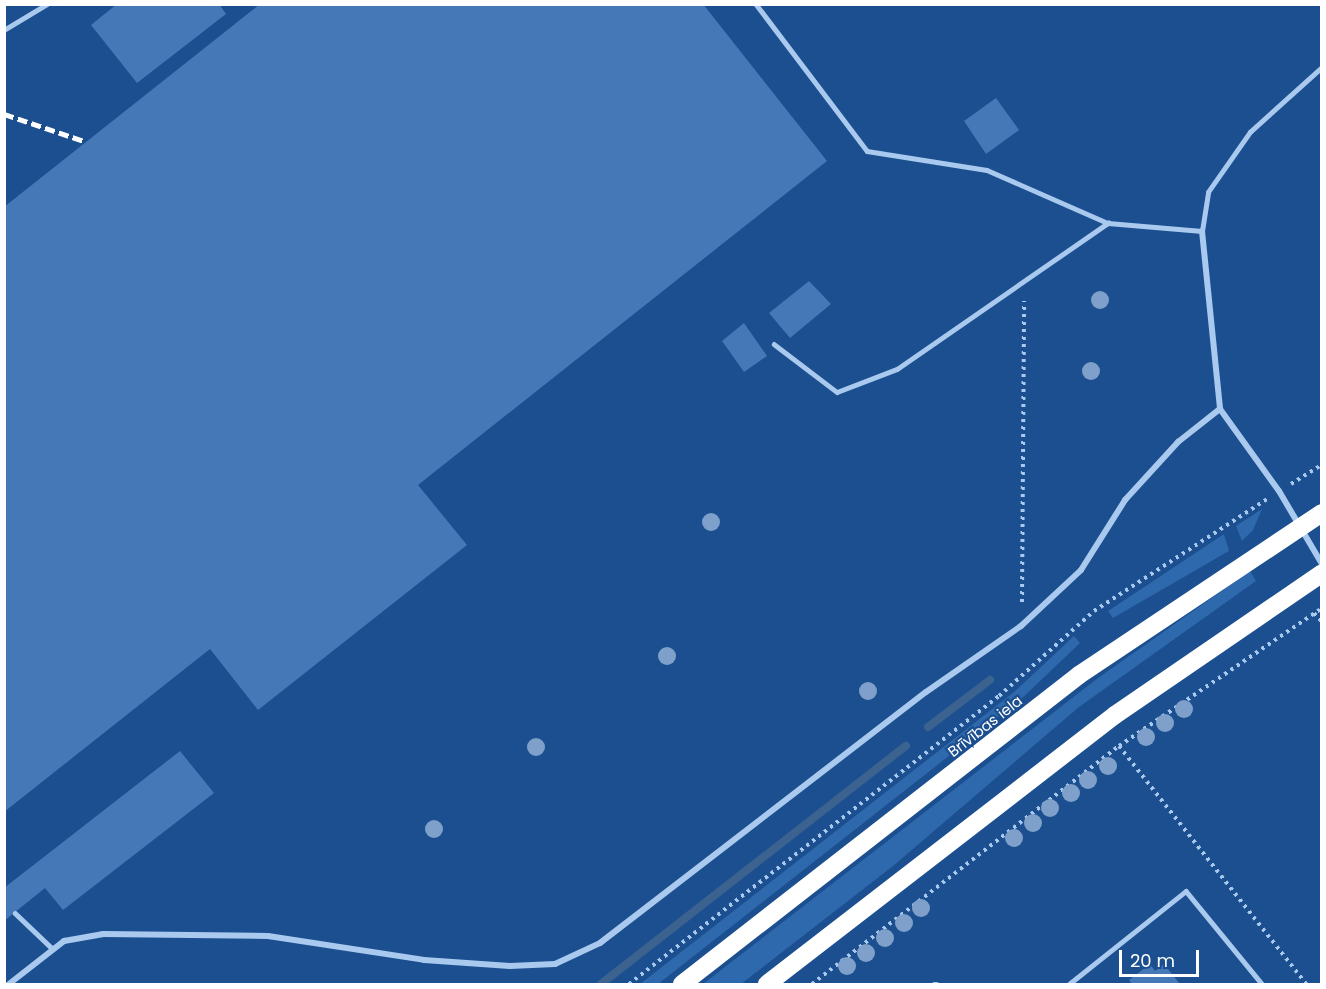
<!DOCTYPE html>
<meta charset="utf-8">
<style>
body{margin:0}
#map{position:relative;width:1326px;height:989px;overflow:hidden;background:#1b4f8f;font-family:Poppins,sans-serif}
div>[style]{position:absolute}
.green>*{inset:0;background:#2e69ad}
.stream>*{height:8px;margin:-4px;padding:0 4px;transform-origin:4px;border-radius:4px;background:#3c6290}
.building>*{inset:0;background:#4478b7}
.path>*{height:4px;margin-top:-2px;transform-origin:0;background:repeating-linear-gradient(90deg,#a9c9ee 0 3px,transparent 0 7.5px)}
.lane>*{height:4.5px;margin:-2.25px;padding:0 2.25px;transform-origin:2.25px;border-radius:2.25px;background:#a9c9ee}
.street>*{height:6px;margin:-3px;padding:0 3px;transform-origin:3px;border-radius:3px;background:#a9c9ee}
.highway>*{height:18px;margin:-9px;padding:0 9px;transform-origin:9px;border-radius:9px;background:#fff}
.rail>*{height:4.5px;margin-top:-2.25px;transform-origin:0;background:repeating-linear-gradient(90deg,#fff 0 10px,transparent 0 14.5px)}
.trees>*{width:18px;height:18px;margin:-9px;border-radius:50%;background:#7ea0ca}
span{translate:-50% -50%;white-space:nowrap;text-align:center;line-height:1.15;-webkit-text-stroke:4.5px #1b4f8f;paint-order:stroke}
.street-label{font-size:15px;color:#fff}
.frame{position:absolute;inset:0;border:6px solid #fff;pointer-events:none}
.scale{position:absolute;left:1119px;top:950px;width:80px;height:27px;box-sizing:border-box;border:3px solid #fff;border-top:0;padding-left:8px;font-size:18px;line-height:21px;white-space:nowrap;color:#fff;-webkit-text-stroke:4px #1b4f8f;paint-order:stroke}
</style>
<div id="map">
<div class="green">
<div style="clip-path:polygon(1262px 509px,1253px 530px,1242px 541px,1236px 526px)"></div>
<div style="clip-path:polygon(1224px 534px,1229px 551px,1113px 618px,1108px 611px)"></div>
<div style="clip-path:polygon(1250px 571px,1256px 581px,1079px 707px,893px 866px,741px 984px,703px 984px,1098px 678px)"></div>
<div style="clip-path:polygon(1074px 636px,1080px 643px,1019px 701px,658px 984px,640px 984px,1014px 692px)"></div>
</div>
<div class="stream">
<div style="left:928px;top:727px;width:78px;rotate:-37.2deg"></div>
<div style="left:601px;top:984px;width:387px;rotate:-38deg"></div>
</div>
<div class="building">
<div style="clip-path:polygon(117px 4px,219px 4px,226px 14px,137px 83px,91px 25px)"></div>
<div style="clip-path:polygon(260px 4px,703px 4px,827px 161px,418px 485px,467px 545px,258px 710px,210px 649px,4px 812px,4px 207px)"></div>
<div style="clip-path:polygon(996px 98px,1019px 130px,986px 154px,964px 121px)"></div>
<div style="clip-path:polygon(809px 281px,831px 304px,790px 338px,769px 313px)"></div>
<div style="clip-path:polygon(744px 323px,767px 356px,744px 372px,722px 341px)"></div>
<div style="clip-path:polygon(180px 751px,214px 793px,63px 910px,45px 888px,4px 921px,4px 888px)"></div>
<div style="clip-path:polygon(1150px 964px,1155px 971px,1164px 964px,1180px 984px,1132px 984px,1129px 980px)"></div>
</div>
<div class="path">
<div style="left:1291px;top:484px;width:36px;rotate:-32deg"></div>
<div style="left:1022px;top:602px;width:301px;rotate:-89.6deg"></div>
<div style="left:1314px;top:613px;width:12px;rotate:48deg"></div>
<div style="left:1119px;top:746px;width:303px;rotate:51.8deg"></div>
<div style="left:629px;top:984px;width:469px;rotate:-37.9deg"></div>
<div style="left:999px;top:696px;width:127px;rotate:-41.8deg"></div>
<div style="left:1094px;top:611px;width:206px;rotate:-32.9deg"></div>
<div style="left:812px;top:984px;width:388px;rotate:-37.8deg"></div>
<div style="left:1119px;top:746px;width:245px;rotate:-34.2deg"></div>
</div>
<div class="lane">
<div style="left:756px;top:4px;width:184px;rotate:52.9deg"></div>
<div style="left:867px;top:151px;width:121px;rotate:9deg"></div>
<div style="left:987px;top:170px;width:132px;rotate:23.7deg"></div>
<div style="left:1108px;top:223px;width:94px;rotate:4.9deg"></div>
<div style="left:1202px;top:231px;width:39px;rotate:-81deg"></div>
<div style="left:1208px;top:192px;width:73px;rotate:-55deg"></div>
<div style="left:1250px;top:132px;width:97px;rotate:-42.1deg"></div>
<div style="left:4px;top:30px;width:50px;rotate:-31.2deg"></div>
<div style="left:774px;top:344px;width:79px;rotate:37.3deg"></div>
<div style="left:837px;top:392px;width:64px;rotate:-21deg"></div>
<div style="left:897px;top:369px;width:257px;rotate:-34.7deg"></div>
<div style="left:15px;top:913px;width:52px;rotate:43.5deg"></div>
<div style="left:934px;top:984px;width:3px"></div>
<div style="left:1069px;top:984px;width:149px;rotate:-38.5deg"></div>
<div style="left:1186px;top:891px;width:120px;rotate:50.7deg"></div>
</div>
<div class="street">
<div style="left:1202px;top:231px;width:179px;rotate:84.2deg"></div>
<div style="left:1220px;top:409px;width:101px;rotate:54.3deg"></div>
<div style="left:1279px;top:491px;width:85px;rotate:59.5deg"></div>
<div style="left:9px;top:984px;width:70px;rotate:-38deg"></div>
<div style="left:64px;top:941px;width:40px;rotate:-10deg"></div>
<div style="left:103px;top:934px;width:165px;rotate:0.7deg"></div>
<div style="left:268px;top:936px;width:158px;rotate:8.7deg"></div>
<div style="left:424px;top:960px;width:86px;rotate:4deg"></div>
<div style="left:510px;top:966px;width:45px;rotate:-2.5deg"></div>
<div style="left:555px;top:964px;width:50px;rotate:-25deg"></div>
<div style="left:600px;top:943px;width:411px;rotate:-37.6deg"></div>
<div style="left:926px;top:692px;width:116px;rotate:-34.8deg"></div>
<div style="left:1021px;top:626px;width:82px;rotate:-43deg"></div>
<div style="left:1081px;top:570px;width:83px;rotate:-57.8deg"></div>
<div style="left:1125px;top:500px;width:79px;rotate:-47.6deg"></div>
<div style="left:1178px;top:442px;width:53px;rotate:-38.2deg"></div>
</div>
<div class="highway">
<div style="left:682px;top:984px;width:503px;rotate:-37.89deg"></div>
<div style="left:1079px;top:675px;width:292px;rotate:-33.7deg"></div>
<div style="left:767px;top:984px;width:440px;rotate:-37.7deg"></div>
<div style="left:1115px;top:715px;width:251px;rotate:-34.4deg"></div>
</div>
<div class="rail">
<div style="left:4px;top:114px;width:84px;rotate:18.6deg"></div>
</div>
<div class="trees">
<div style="left:1100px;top:300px"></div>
<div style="left:1091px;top:371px"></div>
<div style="left:711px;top:522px"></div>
<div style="left:667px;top:656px"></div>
<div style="left:868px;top:691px"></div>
<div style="left:1184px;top:709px"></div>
<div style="left:1165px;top:723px"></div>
<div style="left:1146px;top:737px"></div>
<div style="left:536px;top:747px"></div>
<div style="left:1108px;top:766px"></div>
<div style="left:1088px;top:780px"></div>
<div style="left:1071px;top:793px"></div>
<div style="left:1050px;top:808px"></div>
<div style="left:1033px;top:823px"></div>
<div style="left:434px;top:829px"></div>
<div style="left:1014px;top:838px"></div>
<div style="left:921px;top:908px"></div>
<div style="left:904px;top:923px"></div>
<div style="left:885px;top:938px"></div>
<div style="left:866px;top:953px"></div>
<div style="left:847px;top:966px"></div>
</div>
<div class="street-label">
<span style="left:985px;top:726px;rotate:-38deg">Brīvības iela</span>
</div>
<div class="frame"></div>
<div class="scale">20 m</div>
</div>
